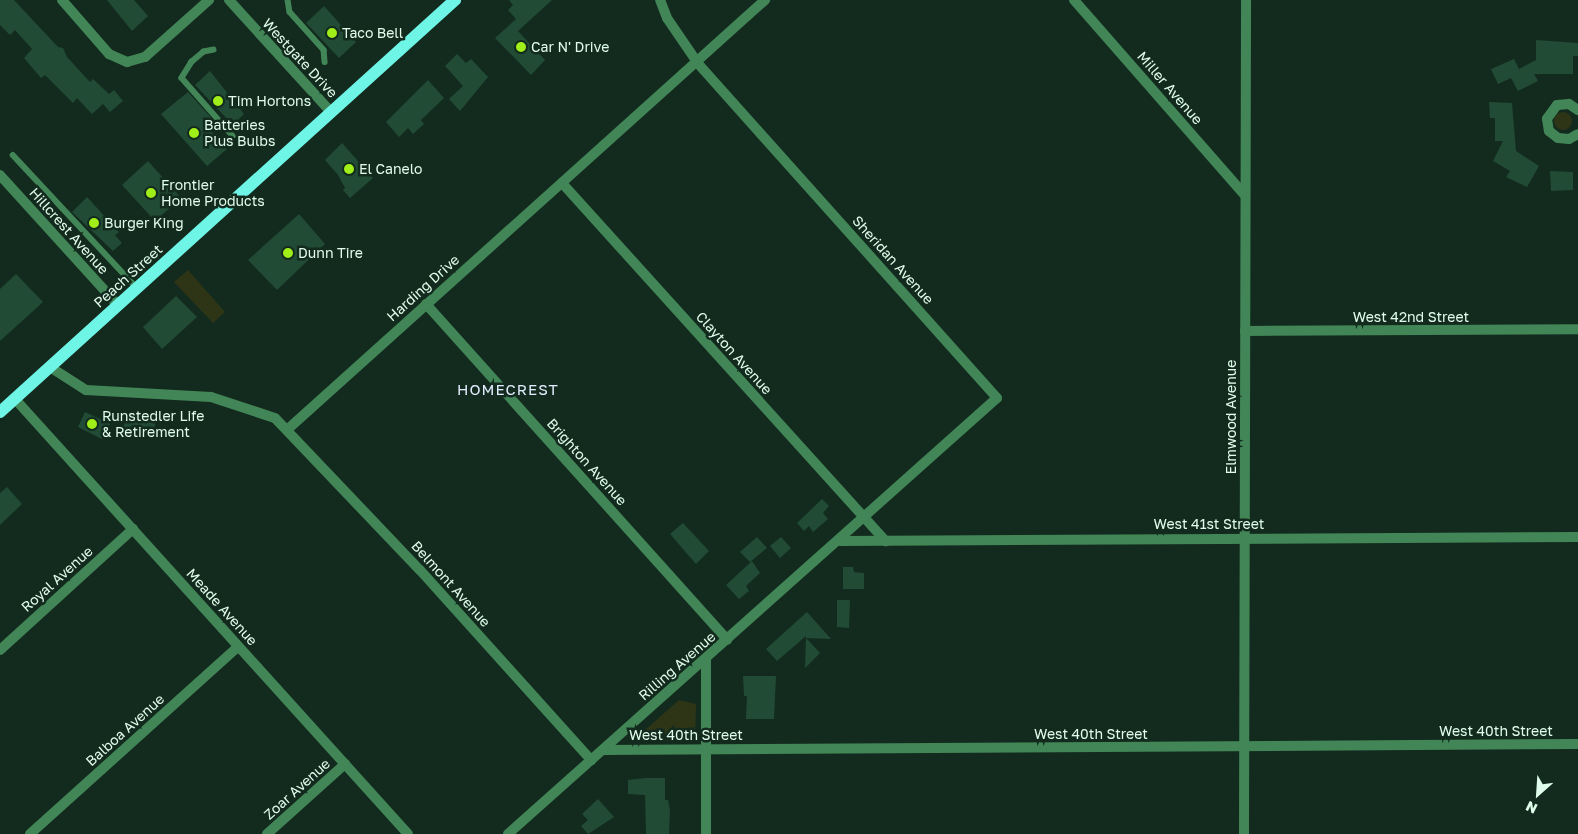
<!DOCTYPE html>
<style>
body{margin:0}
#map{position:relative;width:1578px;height:834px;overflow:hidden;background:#132b1e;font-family:"Golos Text",sans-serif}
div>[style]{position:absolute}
.green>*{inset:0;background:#2e3517}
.round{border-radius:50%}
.building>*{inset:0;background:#214b34}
.lane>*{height:5.5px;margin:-2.75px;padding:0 2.75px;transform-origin:2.75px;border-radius:2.75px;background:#428657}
.street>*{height:10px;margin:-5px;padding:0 5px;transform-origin:5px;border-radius:5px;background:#428657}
.primary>*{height:12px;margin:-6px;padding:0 6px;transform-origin:6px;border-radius:6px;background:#6ef5e6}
.dots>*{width:14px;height:14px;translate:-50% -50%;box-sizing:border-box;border:2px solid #132b1e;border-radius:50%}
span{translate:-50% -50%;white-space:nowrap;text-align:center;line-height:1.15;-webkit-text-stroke:5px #132b1e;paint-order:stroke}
.poi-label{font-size:14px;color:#e0fdeb}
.left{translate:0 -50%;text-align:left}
.street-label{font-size:14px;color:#e0fdeb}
.neighbourhood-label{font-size:15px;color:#e1ecfd;letter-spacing:1px}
.north{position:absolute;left:1513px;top:769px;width:50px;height:50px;-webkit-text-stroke:4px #132b1e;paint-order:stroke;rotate:206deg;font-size:14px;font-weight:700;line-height:20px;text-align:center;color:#e0fdeb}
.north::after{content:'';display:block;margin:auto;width:18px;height:22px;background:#e0fdeb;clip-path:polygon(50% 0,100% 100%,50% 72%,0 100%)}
</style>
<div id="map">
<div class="green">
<div class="round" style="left:1554px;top:112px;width:18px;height:18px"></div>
<div style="clip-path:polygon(188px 270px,225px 312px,213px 323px,174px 282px)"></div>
<div style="clip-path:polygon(679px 700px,696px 704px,695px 740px,643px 741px,645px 730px)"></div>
</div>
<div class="building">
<div style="clip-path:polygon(0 0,14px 0,58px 47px,63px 48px,67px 57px,90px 82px,93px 79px,109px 94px,114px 90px,123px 101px,110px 112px,103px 104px,92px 114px,77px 98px,73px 103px,45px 75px,41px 78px,24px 58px,32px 49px,15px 30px,10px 35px,0 25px)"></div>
<div style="clip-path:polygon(107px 0,134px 0,148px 16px,132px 31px)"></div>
<div style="clip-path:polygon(509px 0,552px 0,518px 31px,545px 60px,531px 75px,495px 38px,516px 19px,508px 10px,513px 5px)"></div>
<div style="clip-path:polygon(324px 6px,356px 42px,339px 58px,306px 23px)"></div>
<div style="clip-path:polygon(1536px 40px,1578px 43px,1578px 56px,1573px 56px,1573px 74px,1534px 74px,1538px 81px,1518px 91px,1511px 78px,1498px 84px,1491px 69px,1514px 59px,1519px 69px,1536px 60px)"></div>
<div style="clip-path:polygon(457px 54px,466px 63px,471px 59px,488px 77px,460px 111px,449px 99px,463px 86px,445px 66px)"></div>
<div style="clip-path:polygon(210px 71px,244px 114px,233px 125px,195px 85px)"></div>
<div style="clip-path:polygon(428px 80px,444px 98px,421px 120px,424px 124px,413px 134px,408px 128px,399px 137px,386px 122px)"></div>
<div style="clip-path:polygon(188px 92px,216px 123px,203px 122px,227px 149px,207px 166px,161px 114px)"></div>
<div style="clip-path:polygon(1489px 102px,1512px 103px,1516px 151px,1539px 166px,1527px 187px,1506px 177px,1510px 171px,1493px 161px,1503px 141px,1495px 141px,1495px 118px,1490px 118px)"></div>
<div style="clip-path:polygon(342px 143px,373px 178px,350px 198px,343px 190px,345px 188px,338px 175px,325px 160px)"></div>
<div style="clip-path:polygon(148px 161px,181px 198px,155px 221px,122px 185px)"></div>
<div style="clip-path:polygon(1550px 171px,1573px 172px,1573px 190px,1551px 191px)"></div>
<div style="clip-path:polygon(87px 197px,119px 232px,115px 235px,122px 243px,113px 251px,72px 212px)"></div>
<div style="clip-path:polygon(299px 214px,325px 244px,277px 290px,248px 260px)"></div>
<div style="clip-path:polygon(16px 274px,43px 302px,0 341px,0 289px)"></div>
<div style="clip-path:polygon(176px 296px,197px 317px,162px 349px,143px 327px)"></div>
<div style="clip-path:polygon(85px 412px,110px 424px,102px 439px,78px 427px)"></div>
<div style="clip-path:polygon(124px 413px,155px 415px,155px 432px,124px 431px)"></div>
<div style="clip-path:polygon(7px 487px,22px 504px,0 525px,0 493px)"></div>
<div style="clip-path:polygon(822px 499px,829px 506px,823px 513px,828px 519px,813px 532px,809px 526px,804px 531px,797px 523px)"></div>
<div style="clip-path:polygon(683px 523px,709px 551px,696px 564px,670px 534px)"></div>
<div style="clip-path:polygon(757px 537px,767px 548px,750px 562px,740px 552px)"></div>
<div style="clip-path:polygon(781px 537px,791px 548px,780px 558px,770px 546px)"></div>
<div style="clip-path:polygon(752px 561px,760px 573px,746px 586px,749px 591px,739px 599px,726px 585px)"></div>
<div style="clip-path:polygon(843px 567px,853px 567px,854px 572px,864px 573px,864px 589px,843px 589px)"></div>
<div style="clip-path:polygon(837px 600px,850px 600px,849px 628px,837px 627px)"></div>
<div style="clip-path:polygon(807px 612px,831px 639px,806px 638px,820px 653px,805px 668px,806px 636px,777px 661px,766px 649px)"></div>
<div style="clip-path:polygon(743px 676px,776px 676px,774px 719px,746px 719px,747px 696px,744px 696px)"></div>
<div style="clip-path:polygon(646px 778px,665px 778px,665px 800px,668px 800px,670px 810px,669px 834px,646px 834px,645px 795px,628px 794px,628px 780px)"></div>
<div style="clip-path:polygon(598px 799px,614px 817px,588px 834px,581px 826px,588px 820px,582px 814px)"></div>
</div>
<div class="lane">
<div style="left:288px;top:0;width:12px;rotate:81deg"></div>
<div style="left:290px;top:12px;width:51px;rotate:48.2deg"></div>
<div style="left:324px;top:50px;width:12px;rotate:85deg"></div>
<div style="left:214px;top:50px;width:10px;rotate:169deg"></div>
<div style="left:204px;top:52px;width:16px;rotate:140deg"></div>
<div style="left:192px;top:62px;width:19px;rotate:122deg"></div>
<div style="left:182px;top:78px;width:77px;rotate:48.7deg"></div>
<div style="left:13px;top:155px;width:182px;rotate:47deg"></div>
</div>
<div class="street">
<div style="left:62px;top:0;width:72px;rotate:49deg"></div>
<div style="left:109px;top:54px;width:20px;rotate:24deg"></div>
<div style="left:127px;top:62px;width:19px;rotate:-16deg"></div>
<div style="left:145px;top:57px;width:86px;rotate:-41.7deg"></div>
<div style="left:229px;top:0;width:151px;rotate:47.7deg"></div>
<div style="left:1074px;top:0;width:258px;rotate:48.8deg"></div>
<div style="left:1578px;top:110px;width:11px;rotate:-146deg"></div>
<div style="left:1569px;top:104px;width:12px;rotate:175deg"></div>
<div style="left:1557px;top:105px;width:17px;rotate:126deg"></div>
<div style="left:1547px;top:119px;width:12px;rotate:81deg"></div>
<div style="left:1549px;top:131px;width:11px;rotate:38deg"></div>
<div style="left:1558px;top:138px;width:11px;rotate:5deg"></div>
<div style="left:1569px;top:139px;width:10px;rotate:-29deg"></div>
<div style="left:0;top:175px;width:176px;rotate:47.8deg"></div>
<div style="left:562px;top:183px;width:483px;rotate:47.9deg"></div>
<div style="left:426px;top:304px;width:451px;rotate:48.1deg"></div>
<div style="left:1245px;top:331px;width:333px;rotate:-0.3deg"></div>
<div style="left:50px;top:367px;width:43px;rotate:32.6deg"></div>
<div style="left:86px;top:390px;width:125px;rotate:3.2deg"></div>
<div style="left:211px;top:397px;width:67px;rotate:18.2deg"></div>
<div style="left:275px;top:418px;width:210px;rotate:46.4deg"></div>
<div style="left:420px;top:570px;width:256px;rotate:48deg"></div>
<div style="left:15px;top:399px;width:586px;rotate:47.9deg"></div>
<div style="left:288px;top:429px;width:642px;rotate:-41.97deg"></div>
<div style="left:840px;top:541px;width:738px;rotate:-0.31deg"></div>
<div style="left:0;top:650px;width:180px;rotate:-42.3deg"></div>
<div style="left:603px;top:750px;width:975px;rotate:-0.35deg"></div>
<div style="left:30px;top:834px;width:280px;rotate:-42deg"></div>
<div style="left:267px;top:834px;width:105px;rotate:-41.9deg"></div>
<div style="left:508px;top:834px;width:655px;rotate:-41.72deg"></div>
<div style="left:997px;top:398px;width:450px;rotate:-131.8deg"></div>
<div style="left:697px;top:62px;width:53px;rotate:-124.3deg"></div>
<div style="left:667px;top:18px;width:19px;rotate:-111deg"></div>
<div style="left:706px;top:834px;width:176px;rotate:-90deg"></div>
<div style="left:1244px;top:834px;width:834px;rotate:-89.86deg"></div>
</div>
<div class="primary">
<div style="left:0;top:412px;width:614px;rotate:-42.16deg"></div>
</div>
<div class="dots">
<div style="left:332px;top:33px;background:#a1ef19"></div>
<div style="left:521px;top:47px;background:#a1ef19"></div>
<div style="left:218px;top:101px;background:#a1ef19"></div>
<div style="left:194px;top:133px;background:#a1ef19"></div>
<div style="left:349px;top:169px;background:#a1ef19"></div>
<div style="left:151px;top:193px;background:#a1ef19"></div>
<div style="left:94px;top:223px;background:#a1ef19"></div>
<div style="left:288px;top:253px;background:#a1ef19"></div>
<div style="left:92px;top:424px;background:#a1ef19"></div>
</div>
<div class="poi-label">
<span class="left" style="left:342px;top:33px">Taco Bell</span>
<span class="left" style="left:531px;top:47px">Car N' Drive</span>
<span class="left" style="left:228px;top:101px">Tim Hortons</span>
<span class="left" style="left:204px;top:133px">Batteries<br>Plus Bulbs</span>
<span class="left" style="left:359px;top:169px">El Canelo</span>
<span class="left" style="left:161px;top:193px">Frontier<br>Home Products</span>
<span class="left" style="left:104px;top:223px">Burger King</span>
<span class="left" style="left:298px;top:253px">Dunn Tire</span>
<span class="left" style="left:102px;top:424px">Runstedler Life<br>&amp; Retirement</span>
</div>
<div class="street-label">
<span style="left:300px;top:58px;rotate:47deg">Westgate Drive</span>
<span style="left:1170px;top:88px;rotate:49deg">Miller Avenue</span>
<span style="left:69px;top:231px;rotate:48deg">Hillcrest Avenue</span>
<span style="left:893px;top:260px;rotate:48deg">Sheridan Avenue</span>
<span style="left:128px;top:276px;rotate:-42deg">Peach Street</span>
<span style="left:423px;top:288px;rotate:-42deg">Harding Drive</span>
<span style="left:1411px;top:317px">West 42nd Street</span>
<span style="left:734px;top:353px;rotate:48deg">Clayton Avenue</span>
<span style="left:1231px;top:417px;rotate:-90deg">Elmwood Avenue</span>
<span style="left:587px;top:462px;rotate:48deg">Brighton Avenue</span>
<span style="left:1209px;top:524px">West 41st Street</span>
<span style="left:57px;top:579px;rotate:-42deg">Royal Avenue</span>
<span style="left:451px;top:584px;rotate:48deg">Belmont Avenue</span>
<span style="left:222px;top:607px;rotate:48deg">Meade Avenue</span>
<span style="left:677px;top:666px;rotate:-41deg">Rilling Avenue</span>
<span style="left:125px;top:730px;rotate:-42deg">Balboa Avenue</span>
<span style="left:1496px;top:731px">West 40th Street</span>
<span style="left:1091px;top:734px">West 40th Street</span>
<span style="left:686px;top:735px">West 40th Street</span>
<span style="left:297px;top:789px;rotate:-42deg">Zoar Avenue</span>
</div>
<div class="neighbourhood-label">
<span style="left:508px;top:390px">HOMECREST</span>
</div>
<div class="north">N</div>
</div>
